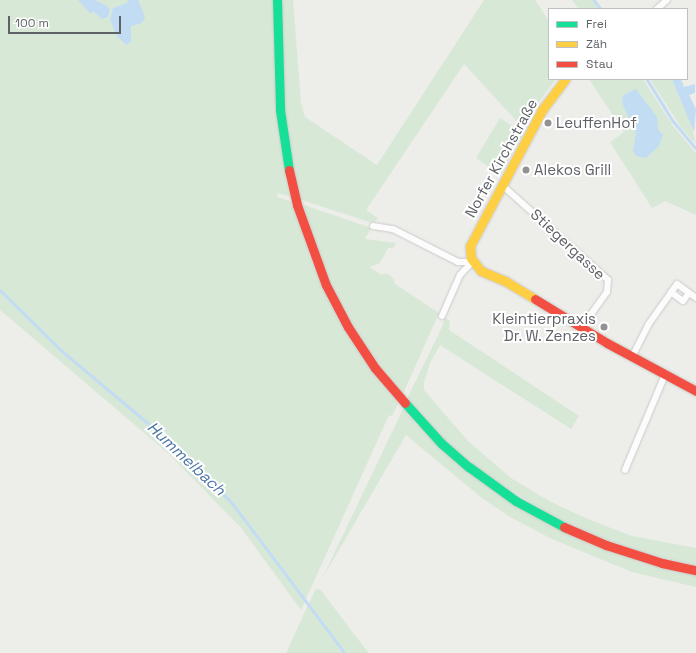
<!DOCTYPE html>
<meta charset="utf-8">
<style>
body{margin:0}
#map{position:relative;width:696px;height:653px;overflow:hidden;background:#edede9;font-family:"Space Grotesk",sans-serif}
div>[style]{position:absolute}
.green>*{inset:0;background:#d8e8d7}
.water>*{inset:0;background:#c2dcf3}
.stream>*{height:2.5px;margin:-1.25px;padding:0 1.25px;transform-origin:1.25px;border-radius:1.25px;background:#c2dcf3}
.roads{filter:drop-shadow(0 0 1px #cacbca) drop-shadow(0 0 1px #cacbca)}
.street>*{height:6px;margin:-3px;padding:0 3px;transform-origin:3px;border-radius:3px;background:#fcfcfc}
.fast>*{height:9px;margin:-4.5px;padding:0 4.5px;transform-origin:4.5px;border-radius:4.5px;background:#16e098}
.slow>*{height:9px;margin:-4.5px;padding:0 4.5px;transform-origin:4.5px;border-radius:4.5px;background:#ffcf43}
.jam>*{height:9px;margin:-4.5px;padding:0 4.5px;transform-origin:4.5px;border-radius:4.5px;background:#f24e42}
.dots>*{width:11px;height:11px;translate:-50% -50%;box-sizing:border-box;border:2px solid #fff;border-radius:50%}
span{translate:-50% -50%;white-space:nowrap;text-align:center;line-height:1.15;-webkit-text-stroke:4px #fff;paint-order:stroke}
.poi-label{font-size:15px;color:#5e6166}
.left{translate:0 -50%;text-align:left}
.right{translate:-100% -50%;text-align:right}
.street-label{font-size:15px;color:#5e6166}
.water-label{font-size:16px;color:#4c76a8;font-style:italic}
.legend{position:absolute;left:548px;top:8px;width:140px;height:72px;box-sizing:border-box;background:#fff;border:1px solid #bfc0c2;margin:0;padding:5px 7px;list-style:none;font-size:12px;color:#5e6166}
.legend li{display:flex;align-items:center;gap:8px;height:20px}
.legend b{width:20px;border:1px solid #bfc0c2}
.scale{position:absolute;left:8px;top:16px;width:113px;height:18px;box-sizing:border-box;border:2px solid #5e6166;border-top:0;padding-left:5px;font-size:12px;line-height:14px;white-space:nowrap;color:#5e6166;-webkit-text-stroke:3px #fff;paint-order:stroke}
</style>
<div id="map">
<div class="green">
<div style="clip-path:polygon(0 0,273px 0,275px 96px,291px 197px,278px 193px,277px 197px,292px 202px,311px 260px,326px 293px,375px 374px,398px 403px,392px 416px,389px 415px,301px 610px,242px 529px,169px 454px,0 310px)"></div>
<div style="clip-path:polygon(281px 0,293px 0,301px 103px,305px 117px,377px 165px,484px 0,535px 0,549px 21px,549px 79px,556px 79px,537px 104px,524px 129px,464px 64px,366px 210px,378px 218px,375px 222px,369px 222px,299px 199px,284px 109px)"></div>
<div style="clip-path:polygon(572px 0,592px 0,599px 9px,579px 9px)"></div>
<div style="clip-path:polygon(589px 79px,643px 79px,673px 126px,696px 153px,696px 215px,665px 201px,652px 208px,610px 142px,624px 132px)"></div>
<div style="clip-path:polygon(650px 79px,672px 79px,690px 121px,696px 144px,682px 129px)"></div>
<div style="clip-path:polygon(500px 118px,524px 133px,501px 175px,476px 158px)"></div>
<div style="clip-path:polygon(301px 204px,371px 228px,365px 239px,396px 243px,393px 248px,388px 248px,380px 263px,369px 267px,382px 275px,386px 273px,393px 278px,395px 284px,439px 313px,402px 396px,358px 336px,345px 313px,330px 284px)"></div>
<div style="clip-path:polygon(444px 317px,450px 321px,449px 330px,579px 416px,571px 429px,440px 345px,430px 363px,424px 383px,424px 390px,468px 441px,511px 478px,549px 501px,590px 520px,632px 536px,696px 548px,696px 566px,619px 546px,557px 519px,476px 468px,432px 429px,406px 401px,443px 325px)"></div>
<div style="clip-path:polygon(403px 409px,416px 424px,566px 532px,635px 559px,696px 574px,696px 587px,632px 572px,552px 539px,510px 517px,482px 498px,406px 435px,322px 579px)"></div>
<div style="clip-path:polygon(320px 589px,367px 651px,369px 653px,286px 653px,315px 590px)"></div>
</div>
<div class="water">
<div style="clip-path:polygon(78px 0,95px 0,107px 6px,110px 10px,108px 17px,102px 19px,94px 12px,90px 13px)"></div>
<div style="clip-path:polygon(128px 0,138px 0,145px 17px,142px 23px,131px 26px,131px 42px,126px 45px,116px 35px,110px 19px,113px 8px,127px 3px)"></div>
<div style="clip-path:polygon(672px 79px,681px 79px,684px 87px,695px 84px,695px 93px,689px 95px,696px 109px,694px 132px)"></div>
<div style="clip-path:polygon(636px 89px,657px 117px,658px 129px,663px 135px,659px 146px,646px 158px,636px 156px,633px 151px,636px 133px,622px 103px,623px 95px)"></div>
</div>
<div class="stream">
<div style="left:594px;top:0;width:11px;rotate:52deg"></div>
<div style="left:647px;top:79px;width:49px;rotate:58.2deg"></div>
<div style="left:673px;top:121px;width:35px;rotate:50deg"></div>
<div style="left:0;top:290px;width:87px;rotate:44.5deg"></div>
<div style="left:62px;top:351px;width:154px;rotate:40deg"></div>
<div style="left:180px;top:450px;width:76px;rotate:45.5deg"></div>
<div style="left:233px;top:504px;width:186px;rotate:53.1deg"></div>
</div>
<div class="roads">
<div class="street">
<div style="left:657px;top:9px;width:13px;rotate:-42deg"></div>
<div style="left:503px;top:186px;width:141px;rotate:41.8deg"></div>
<div style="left:608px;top:280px;width:12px;rotate:95deg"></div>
<div style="left:607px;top:292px;width:44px;rotate:125.8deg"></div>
<div style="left:373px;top:226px;width:20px;rotate:9deg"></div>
<div style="left:393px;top:229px;width:73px;rotate:26.9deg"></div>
<div style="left:458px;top:262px;width:14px"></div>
<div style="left:671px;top:292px;width:15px;rotate:37deg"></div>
<div style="left:683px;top:301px;width:10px;rotate:-53deg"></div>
<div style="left:442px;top:316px;width:45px;rotate:-66.3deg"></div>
<div style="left:460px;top:275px;width:18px;rotate:-47deg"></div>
<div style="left:632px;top:357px;width:36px;rotate:-63deg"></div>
<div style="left:648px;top:325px;width:50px;rotate:-54.7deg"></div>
<div style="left:677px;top:284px;width:24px;rotate:36deg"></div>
<div style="left:625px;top:470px;width:103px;rotate:-67.2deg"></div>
</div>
<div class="fast">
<div style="left:277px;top:0;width:110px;rotate:88.4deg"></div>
<div style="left:280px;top:110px;width:61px;rotate:81.5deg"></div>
<div style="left:405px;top:403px;width:54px;rotate:48deg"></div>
<div style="left:441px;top:443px;width:37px;rotate:41deg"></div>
<div style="left:469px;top:467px;width:58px;rotate:35.9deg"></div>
<div style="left:516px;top:501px;width:55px;rotate:28.4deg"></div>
</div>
<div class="slow">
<div style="left:535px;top:299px;width:35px;rotate:-149deg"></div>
<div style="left:505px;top:281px;width:26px;rotate:-157deg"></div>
<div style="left:481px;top:271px;width:16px;rotate:-128deg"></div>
<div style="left:471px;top:258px;width:12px;rotate:-95deg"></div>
<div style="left:470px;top:246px;width:154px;rotate:-62.1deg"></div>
<div style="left:542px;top:110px;width:39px;rotate:-53deg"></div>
</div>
<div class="jam">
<div style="left:289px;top:170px;width:36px;rotate:77deg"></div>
<div style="left:297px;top:205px;width:85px;rotate:70.1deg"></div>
<div style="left:326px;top:285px;width:47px;rotate:62.4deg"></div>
<div style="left:348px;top:327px;width:49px;rotate:56.6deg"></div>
<div style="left:375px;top:368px;width:46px;rotate:49.4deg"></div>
<div style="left:535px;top:299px;width:84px;rotate:31.4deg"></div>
<div style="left:607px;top:343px;width:101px;rotate:28.3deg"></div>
<div style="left:564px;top:527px;width:46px;rotate:23.2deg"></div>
<div style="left:606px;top:545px;width:59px;rotate:17.8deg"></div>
<div style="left:662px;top:563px;width:35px;rotate:12deg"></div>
</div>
</div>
<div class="dots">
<div style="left:548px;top:123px;background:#909294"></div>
<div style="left:526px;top:170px;background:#909294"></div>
<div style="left:604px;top:327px;background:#909294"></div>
</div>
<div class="poi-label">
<span class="left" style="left:556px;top:123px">LeuffenHof</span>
<span class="left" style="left:534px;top:170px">Alekos Grill</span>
<span class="right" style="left:596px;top:327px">Kleintierpraxis<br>Dr. W. Zenzes</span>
</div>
<div class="street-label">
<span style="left:501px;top:158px;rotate:-61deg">Norfer Kirchstraße</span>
<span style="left:568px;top:244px;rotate:43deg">Stiegergasse</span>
</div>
<div class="water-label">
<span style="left:186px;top:459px;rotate:43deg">Hummelbach</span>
</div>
<ul class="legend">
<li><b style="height:5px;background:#16e098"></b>Frei</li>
<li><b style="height:5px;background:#ffcf43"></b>Zäh</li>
<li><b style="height:5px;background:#f24e42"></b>Stau</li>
</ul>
<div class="scale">100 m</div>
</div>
